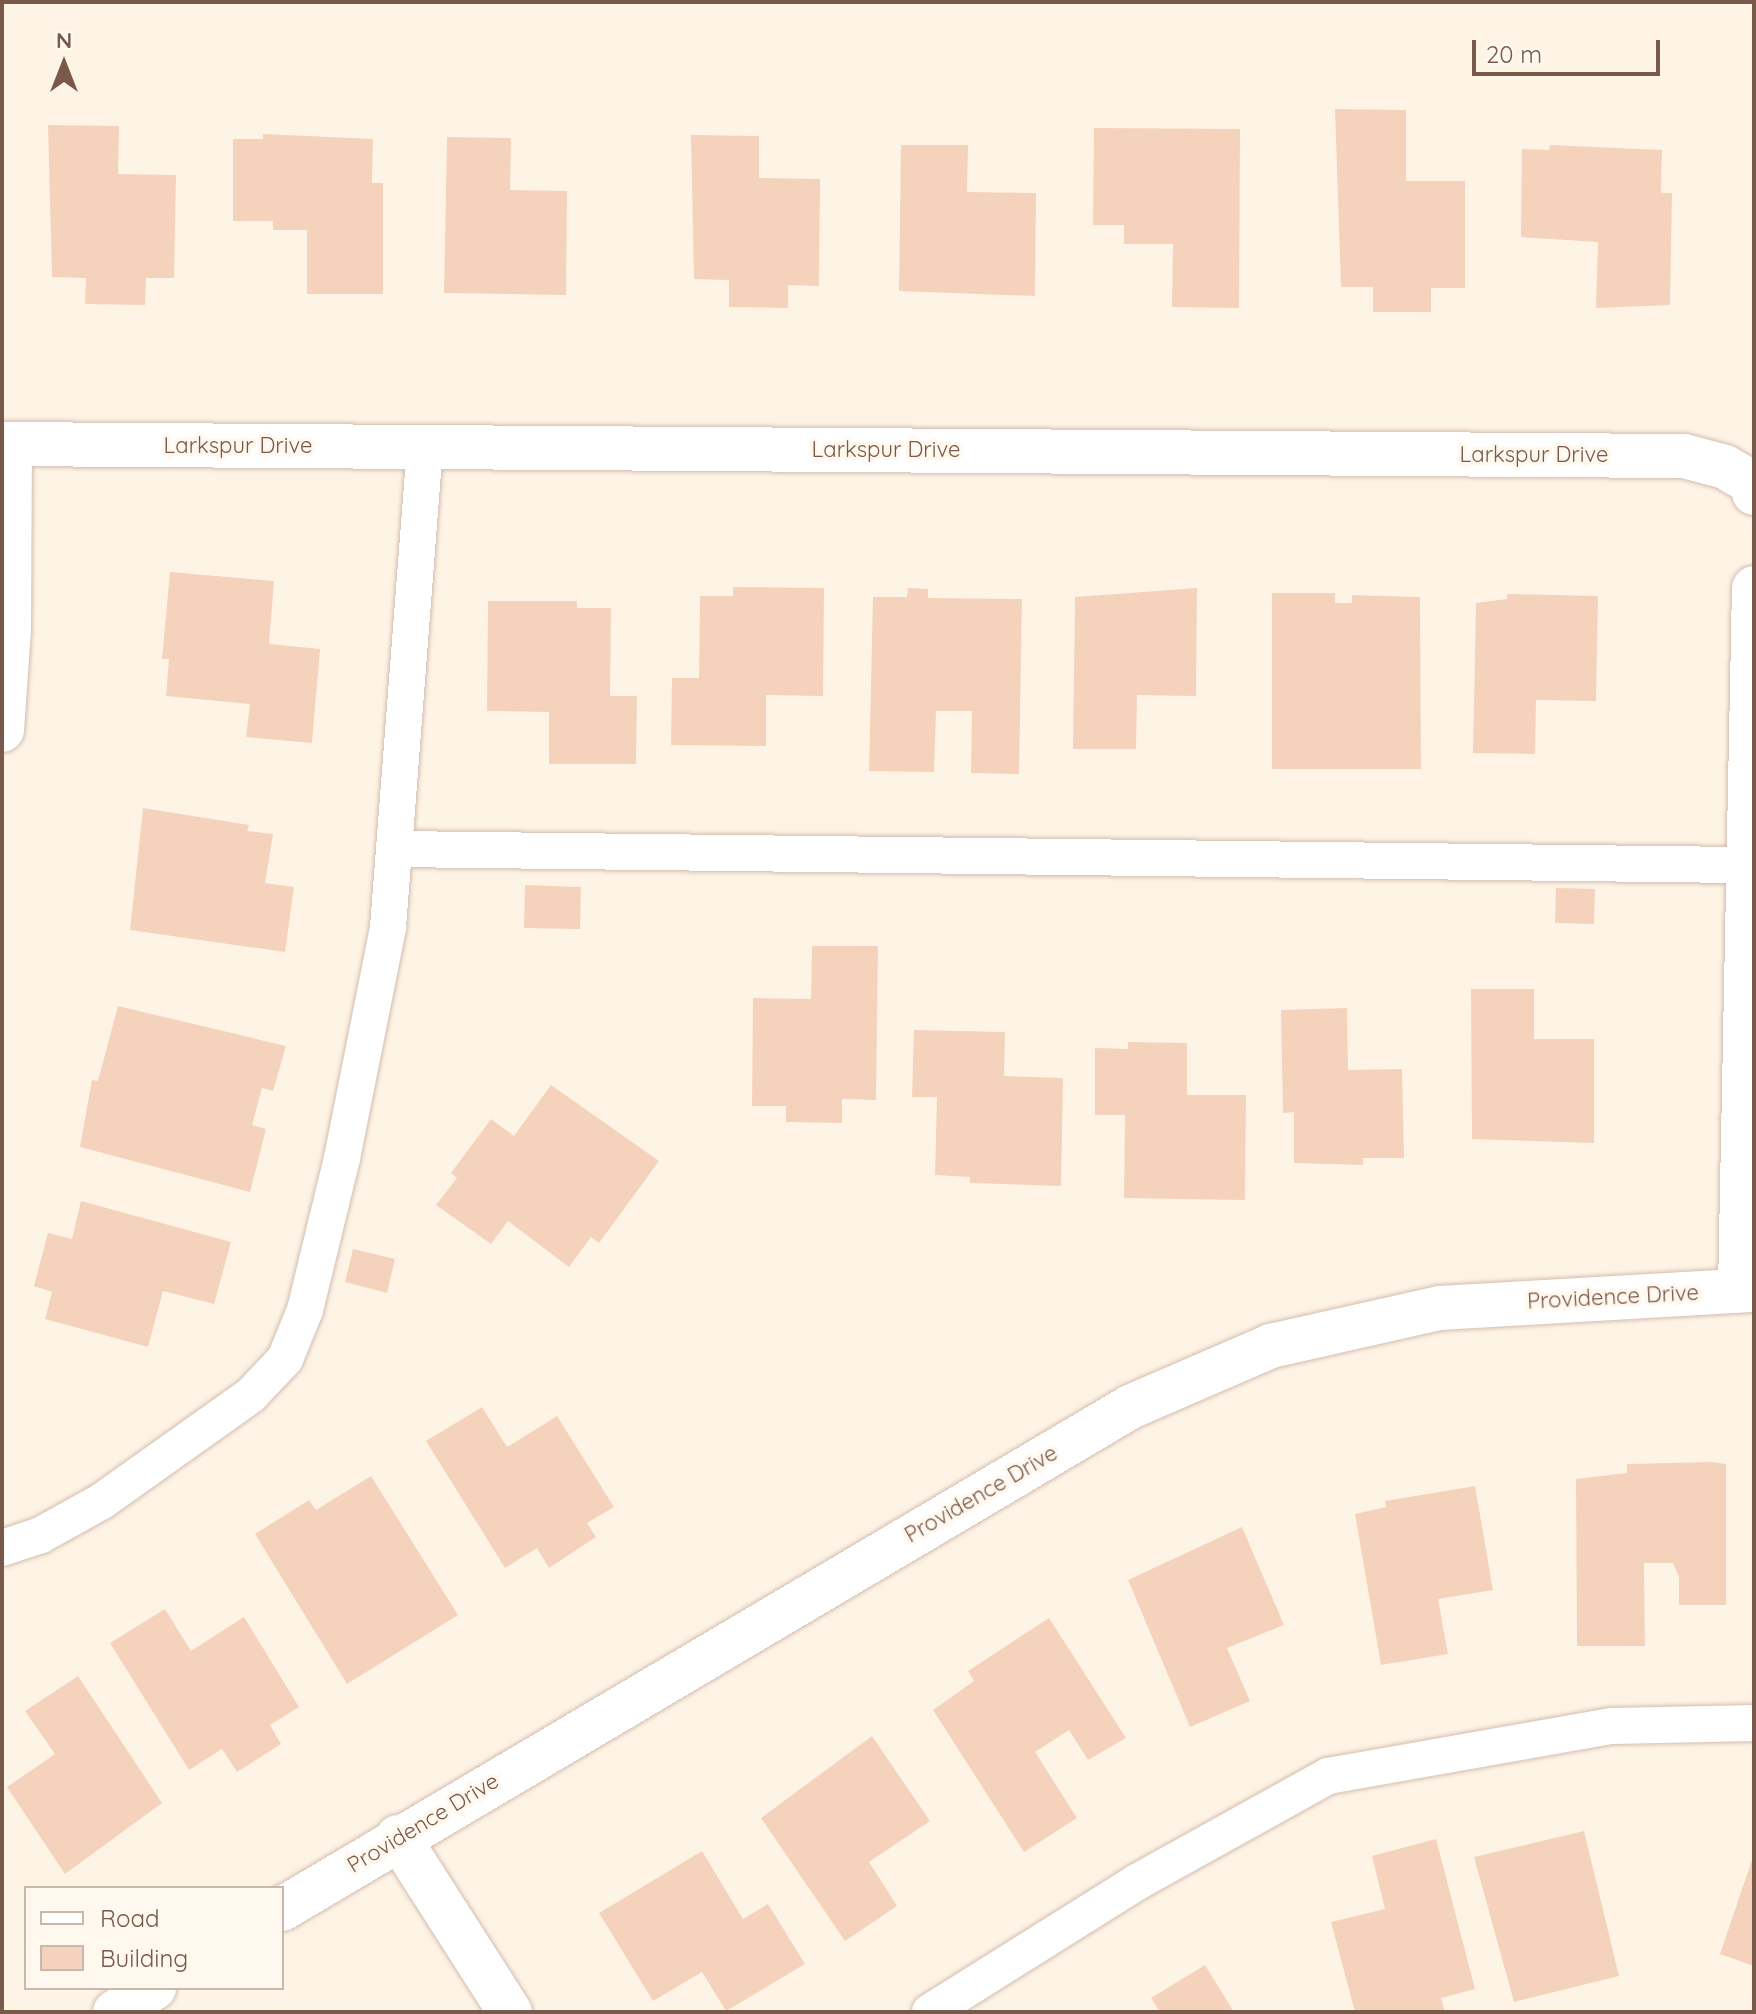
<!DOCTYPE html>
<style>
body{margin:0}
#map{position:relative;width:1756px;height:2014px;overflow:hidden;background:#fef4e6;font-family:Quicksand,sans-serif}
div>[style]{position:absolute}
.building>*{inset:0;background:#f5d2bc}
.roads{filter:drop-shadow(0 0 2px #d3bdae) drop-shadow(0 0 2px #d3bdae)}
.lane>*{height:36px;margin:-18px;padding:0 18px;transform-origin:18px;border-radius:18px;background:#fff}
.street>*{height:44px;margin:-22px;padding:0 22px;transform-origin:22px;border-radius:22px;background:#fff}
span{translate:-50% -50%;white-space:nowrap;text-align:center;line-height:1.15;-webkit-text-stroke:7px #fff8ee;paint-order:stroke}
.street-label{font-size:22px;color:#795949}
.frame{position:absolute;inset:0;border:4px solid #795949;pointer-events:none}
.legend{position:absolute;left:24px;top:1886px;width:260px;height:104px;box-sizing:border-box;background:#fff8ee;border:2px solid #c9b8ac;margin:0;padding:10px 14px;list-style:none;font-size:24px;color:#795949}
.legend li{display:flex;align-items:center;gap:16px;height:40px}
.legend b{width:40px;border:2px solid #c9b8ac}
.north{position:absolute;left:24px;top:24px;width:80px;height:80px;-webkit-text-stroke:6px #fff8ee;paint-order:stroke;rotate:0deg;font-size:22px;font-weight:700;line-height:32px;text-align:center;color:#795949}
.north::after{content:'';display:block;margin:auto;width:28px;height:36px;background:#795949;clip-path:polygon(50% 0,100% 100%,50% 72%,0 100%)}
.scale{position:absolute;left:1472px;top:40px;width:188px;height:36px;box-sizing:border-box;border:4px solid #795949;border-top:0;padding-left:10px;font-size:24px;line-height:28px;white-space:nowrap;color:#795949;-webkit-text-stroke:6px #fff8ee;paint-order:stroke}
</style>
<div id="map">
<div class="building">
<div style="clip-path:polygon(1335px 109px,1406px 110px,1406px 181px,1465px 181px,1465px 288px,1431px 288px,1431px 312px,1373px 312px,1373px 287px,1341px 287px)"></div>
<div style="clip-path:polygon(48px 125px,119px 126px,118px 174px,176px 175px,174px 278px,146px 278px,145px 305px,85px 304px,86px 278px,52px 277px)"></div>
<div style="clip-path:polygon(1094px 128px,1240px 129px,1239px 308px,1172px 307px,1173px 244px,1124px 244px,1124px 225px,1093px 225px)"></div>
<div style="clip-path:polygon(263px 134px,373px 139px,372px 183px,383px 183px,383px 294px,307px 294px,307px 230px,273px 230px,273px 221px,233px 221px,233px 139px,263px 139px)"></div>
<div style="clip-path:polygon(691px 135px,759px 136px,759px 178px,820px 179px,819px 286px,788px 285px,788px 308px,729px 307px,729px 280px,694px 279px)"></div>
<div style="clip-path:polygon(447px 137px,511px 138px,510px 190px,567px 191px,566px 295px,444px 293px)"></div>
<div style="clip-path:polygon(901px 145px,968px 145px,967px 192px,1036px 193px,1035px 296px,899px 291px)"></div>
<div style="clip-path:polygon(1550px 145px,1662px 150px,1661px 193px,1672px 193px,1670px 305px,1596px 308px,1598px 242px,1521px 237px,1522px 149px,1549px 150px)"></div>
<div style="clip-path:polygon(170px 572px,274px 581px,269px 644px,320px 649px,312px 743px,246px 737px,250px 704px,166px 696px,169px 659px,162px 659px)"></div>
<div style="clip-path:polygon(733px 587px,824px 588px,823px 696px,766px 695px,766px 746px,671px 745px,672px 678px,699px 678px,700px 596px,733px 596px)"></div>
<div style="clip-path:polygon(908px 588px,928px 589px,928px 598px,1022px 599px,1019px 774px,971px 773px,972px 711px,936px 711px,934px 772px,869px 771px,873px 597px,907px 597px)"></div>
<div style="clip-path:polygon(1197px 588px,1196px 696px,1137px 695px,1136px 749px,1073px 749px,1075px 597px)"></div>
<div style="clip-path:polygon(1272px 593px,1335px 593px,1335px 603px,1352px 603px,1352px 595px,1420px 597px,1421px 769px,1272px 769px)"></div>
<div style="clip-path:polygon(1507px 594px,1598px 596px,1596px 701px,1536px 700px,1535px 754px,1473px 753px,1476px 603px,1507px 599px)"></div>
<div style="clip-path:polygon(488px 601px,577px 601px,577px 608px,611px 608px,610px 696px,637px 696px,636px 764px,549px 764px,549px 712px,487px 711px)"></div>
<div style="clip-path:polygon(143px 808px,249px 825px,247px 831px,273px 834px,265px 883px,294px 887px,285px 952px,130px 930px)"></div>
<div style="clip-path:polygon(525px 885px,581px 887px,580px 929px,524px 928px)"></div>
<div style="clip-path:polygon(1556px 888px,1595px 889px,1594px 924px,1555px 923px)"></div>
<div style="clip-path:polygon(812px 946px,878px 946px,876px 1100px,842px 1099px,842px 1123px,786px 1122px,786px 1106px,752px 1106px,753px 998px,811px 999px)"></div>
<div style="clip-path:polygon(1471px 989px,1534px 989px,1534px 1039px,1594px 1039px,1594px 1143px,1472px 1139px)"></div>
<div style="clip-path:polygon(118px 1006px,286px 1046px,273px 1091px,262px 1088px,252px 1125px,266px 1129px,250px 1192px,80px 1147px,92px 1080px,98px 1081px)"></div>
<div style="clip-path:polygon(1347px 1008px,1348px 1070px,1402px 1069px,1404px 1158px,1363px 1158px,1363px 1165px,1294px 1163px,1294px 1112px,1283px 1113px,1281px 1010px)"></div>
<div style="clip-path:polygon(914px 1030px,1005px 1032px,1004px 1076px,1063px 1078px,1061px 1186px,970px 1183px,970px 1177px,935px 1175px,937px 1097px,912px 1097px)"></div>
<div style="clip-path:polygon(1128px 1042px,1187px 1043px,1187px 1095px,1246px 1095px,1245px 1200px,1124px 1198px,1125px 1115px,1095px 1115px,1095px 1048px,1128px 1049px)"></div>
<div style="clip-path:polygon(551px 1085px,659px 1161px,599px 1243px,591px 1237px,569px 1267px,508px 1221px,491px 1244px,436px 1205px,457px 1178px,451px 1173px,491px 1119px,514px 1136px)"></div>
<div style="clip-path:polygon(81px 1201px,231px 1242px,214px 1304px,163px 1291px,148px 1347px,45px 1319px,52px 1292px,34px 1286px,48px 1233px,72px 1239px)"></div>
<div style="clip-path:polygon(353px 1249px,395px 1259px,387px 1293px,345px 1282px)"></div>
<div style="clip-path:polygon(482px 1407px,507px 1447px,557px 1416px,614px 1507px,587px 1523px,596px 1537px,549px 1568px,537px 1548px,505px 1568px,426px 1441px)"></div>
<div style="clip-path:polygon(1712px 1462px,1726px 1464px,1726px 1605px,1679px 1605px,1679px 1577px,1673px 1563px,1644px 1563px,1645px 1646px,1577px 1646px,1576px 1479px,1627px 1473px,1627px 1464px)"></div>
<div style="clip-path:polygon(371px 1476px,458px 1615px,347px 1684px,255px 1534px,309px 1500px,316px 1510px)"></div>
<div style="clip-path:polygon(1475px 1486px,1493px 1590px,1438px 1599px,1448px 1654px,1381px 1665px,1355px 1514px,1386px 1507px,1385px 1501px)"></div>
<div style="clip-path:polygon(1242px 1527px,1284px 1625px,1227px 1648px,1250px 1701px,1190px 1727px,1128px 1580px)"></div>
<div style="clip-path:polygon(165px 1609px,191px 1651px,244px 1617px,299px 1707px,270px 1725px,281px 1744px,237px 1772px,222px 1749px,189px 1770px,110px 1643px)"></div>
<div style="clip-path:polygon(1049px 1618px,1126px 1738px,1088px 1760px,1069px 1730px,1035px 1752px,1077px 1818px,1024px 1852px,933px 1710px,974px 1681px,968px 1671px)"></div>
<div style="clip-path:polygon(78px 1676px,162px 1803px,65px 1874px,7px 1787px,55px 1754px,25px 1711px)"></div>
<div style="clip-path:polygon(872px 1736px,930px 1821px,869px 1862px,897px 1906px,845px 1941px,761px 1818px)"></div>
<div style="clip-path:polygon(1584px 1831px,1619px 1976px,1514px 2002px,1474px 1857px)"></div>
<div style="clip-path:polygon(1436px 1839px,1475px 1989px,1441px 1998px,1445px 2012px,1355px 2012px,1331px 1922px,1385px 1909px,1372px 1856px)"></div>
<div style="clip-path:polygon(702px 1851px,743px 1919px,768px 1904px,805px 1964px,726px 2011px,702px 1972px,653px 2001px,599px 1913px)"></div>
<div style="clip-path:polygon(1753px 1857px,1754px 1857px,1754px 1966px,1720px 1954px)"></div>
<div style="clip-path:polygon(1205px 1965px,1234px 2012px,1160px 2012px,1151px 1998px)"></div>
</div>
<div class="roads">
<div class="lane">
<div style="left:394px;top:849px;width:1358px;rotate:0.68deg"></div>
<div style="left:2px;top:1548px;width:41px;rotate:-18.4deg"></div>
<div style="left:41px;top:1535px;width:70px;rotate:-29.1deg"></div>
<div style="left:102px;top:1501px;width:183px;rotate:-35.4deg"></div>
<div style="left:251px;top:1395px;width:50px;rotate:-46.6deg"></div>
<div style="left:285px;top:1359px;width:53px;rotate:-67.8deg"></div>
<div style="left:305px;top:1310px;width:156px;rotate:-76.3deg"></div>
<div style="left:342px;top:1158px;width:236px;rotate:-78.7deg"></div>
<div style="left:388px;top:927px;width:481px;rotate:-85.6deg"></div>
<div style="left:930px;top:2012px;width:244px;rotate:-32.1deg"></div>
<div style="left:1137px;top:1882px;width:218px;rotate:-29deg"></div>
<div style="left:1328px;top:1776px;width:289px;rotate:-10deg"></div>
<div style="left:1613px;top:1726px;width:141px;rotate:-1.2deg"></div>
</div>
<div class="street">
<div style="left:2px;top:444px;width:1682px;rotate:0.41deg"></div>
<div style="left:1684px;top:456px;width:42px;rotate:15deg"></div>
<div style="left:1725px;top:467px;width:34px;rotate:30deg"></div>
<div style="left:1754px;top:484px;width:9px;rotate:90deg"></div>
<div style="left:2px;top:730px;width:100px;rotate:-86deg"></div>
<div style="left:9px;top:630px;width:186px;rotate:-89.7deg"></div>
<div style="left:1740px;top:1290px;width:702px;rotate:-88.86deg"></div>
<div style="left:398px;top:1837px;width:208px;rotate:57.4deg"></div>
<div style="left:282px;top:1909px;width:985px;rotate:-30.62deg"></div>
<div style="left:1130px;top:1407px;width:154px;rotate:-23.4deg"></div>
<div style="left:1271px;top:1346px;width:173px;rotate:-12.7deg"></div>
<div style="left:1440px;top:1308px;width:315px;rotate:-3.3deg"></div>
<div style="left:115px;top:2012px;width:46px;rotate:-31.6deg"></div>
</div>
</div>
<div class="street-label">
<span style="left:238px;top:446px">Larkspur Drive</span>
<span style="left:886px;top:450px">Larkspur Drive</span>
<span style="left:1534px;top:455px">Larkspur Drive</span>
<span style="left:1613px;top:1297px;rotate:-3deg">Providence Drive</span>
<span style="left:981px;top:1494px;rotate:-30deg">Providence Drive</span>
<span style="left:423px;top:1823px;rotate:-31deg">Providence Drive</span>
</div>
<div class="frame"></div>
<ul class="legend">
<li><b style="height:10px;background:#fff"></b>Road</li>
<li><b style="height:22px;background:#f5d2bc"></b>Building</li>
</ul>
<div class="north">N</div>
<div class="scale">20 m</div>
</div>
